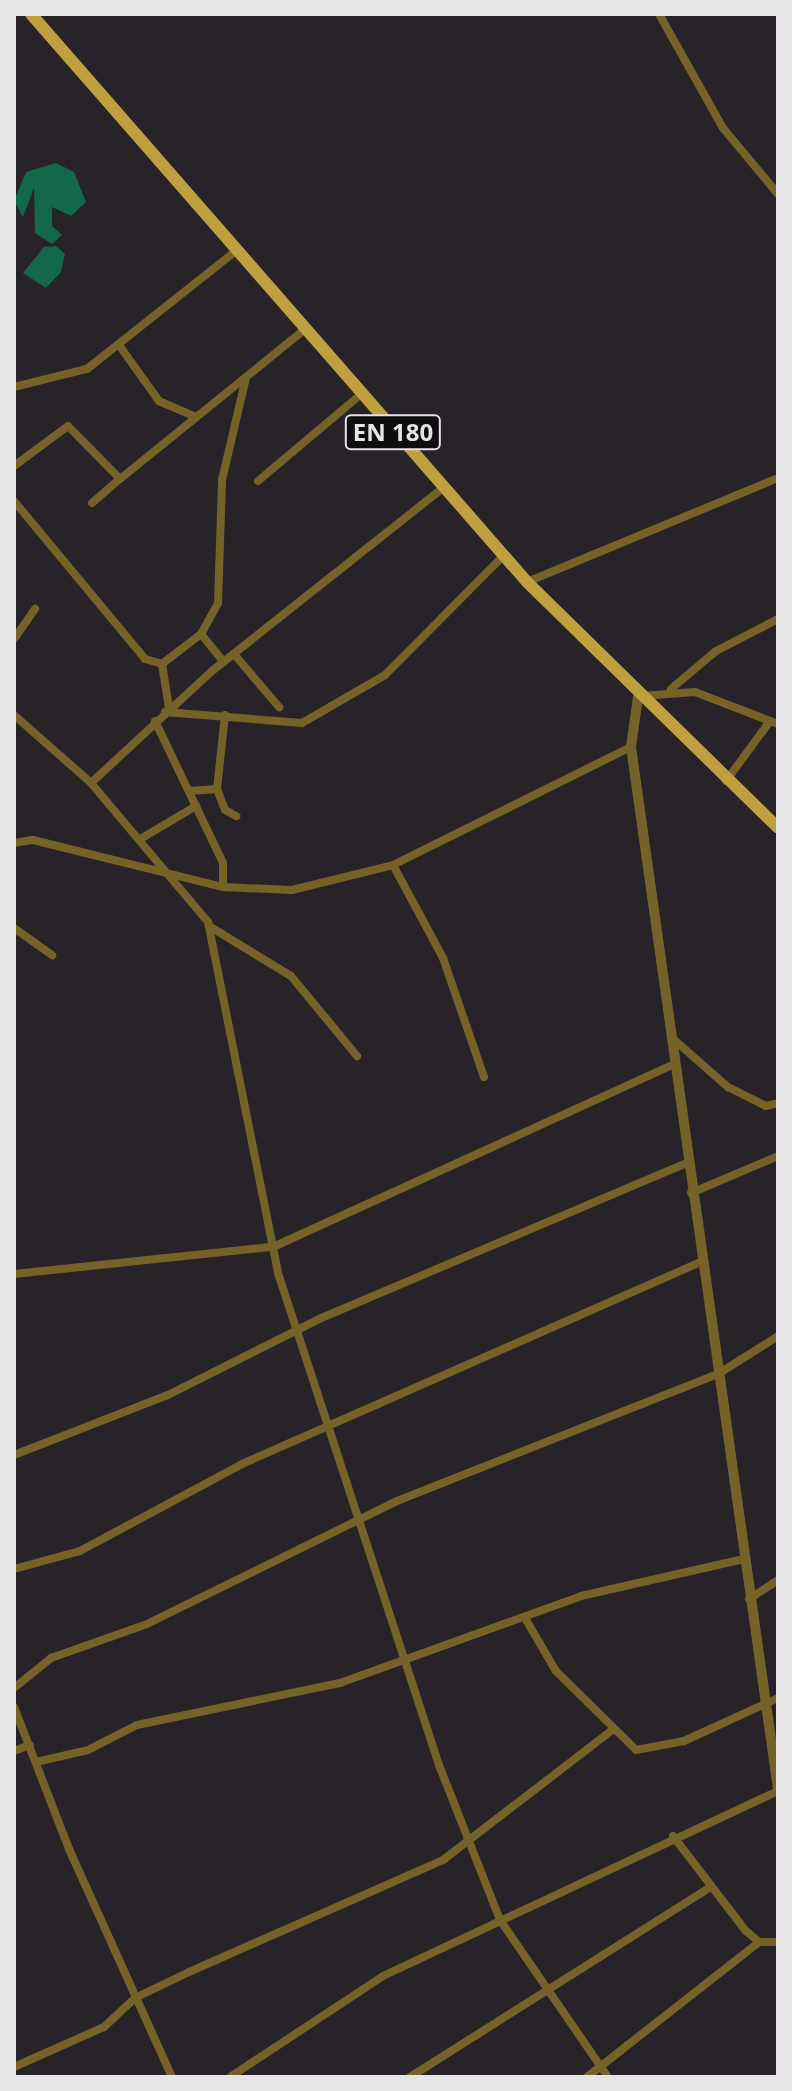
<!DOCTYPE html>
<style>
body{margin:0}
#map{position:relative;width:792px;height:2091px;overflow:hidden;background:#272329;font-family:"Open Sans",sans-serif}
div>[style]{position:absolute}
.forest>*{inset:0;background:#13684a}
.minor>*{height:8px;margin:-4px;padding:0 4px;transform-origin:4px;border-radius:4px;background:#746229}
.tertiary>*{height:10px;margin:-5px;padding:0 5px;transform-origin:5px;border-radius:5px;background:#746229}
.primary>*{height:12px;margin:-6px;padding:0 6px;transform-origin:6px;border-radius:6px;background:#bea03f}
span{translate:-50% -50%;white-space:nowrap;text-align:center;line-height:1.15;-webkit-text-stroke:6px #0f0d10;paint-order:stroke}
.shield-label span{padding:2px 6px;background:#0f0d10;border:2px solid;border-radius:6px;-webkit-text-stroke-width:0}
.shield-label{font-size:24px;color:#e7e4e8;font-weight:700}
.frame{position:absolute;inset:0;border:16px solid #e7e4e8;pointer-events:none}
</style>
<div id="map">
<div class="forest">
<div style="clip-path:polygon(56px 163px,74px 172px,86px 202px,71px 216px,52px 207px,52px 226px,62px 235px,52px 244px,35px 233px,34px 188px,23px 217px,14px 201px,26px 172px)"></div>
<div style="clip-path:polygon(56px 246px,65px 254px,61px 272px,46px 288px,23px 273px,44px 247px)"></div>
</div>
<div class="minor">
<div style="left:659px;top:14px;width:131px;rotate:60.7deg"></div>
<div style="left:723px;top:128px;width:86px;rotate:50.2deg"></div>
<div style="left:119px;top:345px;width:69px;rotate:54.5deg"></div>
<div style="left:159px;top:401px;width:40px;rotate:23.4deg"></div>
<div style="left:14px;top:387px;width:75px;rotate:-13.9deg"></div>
<div style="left:87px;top:369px;width:190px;rotate:-38.4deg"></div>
<div style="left:14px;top:466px;width:67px;rotate:-36.5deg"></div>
<div style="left:68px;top:426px;width:74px;rotate:45.5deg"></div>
<div style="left:120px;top:479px;width:235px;rotate:-39deg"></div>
<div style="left:258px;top:481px;width:132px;rotate:-40.1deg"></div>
<div style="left:14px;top:501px;width:205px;rotate:50.3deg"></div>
<div style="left:145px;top:659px;width:18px;rotate:16deg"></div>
<div style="left:92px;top:503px;width:37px;rotate:-41deg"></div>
<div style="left:527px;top:582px;width:272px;rotate:-22.5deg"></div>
<div style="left:201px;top:634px;width:36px;rotate:51deg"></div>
<div style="left:14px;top:639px;width:37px;rotate:-55deg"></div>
<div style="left:234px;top:654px;width:70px;rotate:49.7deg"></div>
<div style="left:671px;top:689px;width:59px;rotate:-40.2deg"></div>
<div style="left:716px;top:651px;width:70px;rotate:-27.3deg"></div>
<div style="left:642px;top:696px;width:53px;rotate:-4.3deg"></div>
<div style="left:695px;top:692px;width:89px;rotate:21.1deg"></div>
<div style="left:169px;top:708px;width:45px;rotate:-99deg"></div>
<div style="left:162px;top:664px;width:49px;rotate:-37.6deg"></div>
<div style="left:201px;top:634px;width:35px;rotate:-61deg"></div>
<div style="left:218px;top:603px;width:123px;rotate:-88.1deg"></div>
<div style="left:222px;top:480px;width:105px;rotate:-76.8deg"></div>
<div style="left:165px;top:712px;width:137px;rotate:4.6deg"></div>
<div style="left:302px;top:723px;width:96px;rotate:-30deg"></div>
<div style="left:385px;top:675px;width:168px;rotate:-45.2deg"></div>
<div style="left:14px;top:715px;width:103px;rotate:41.4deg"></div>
<div style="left:91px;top:783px;width:182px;rotate:49.9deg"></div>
<div style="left:208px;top:922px;width:361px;rotate:78.7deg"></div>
<div style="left:279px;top:1276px;width:515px;rotate:71.88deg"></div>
<div style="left:439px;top:1765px;width:167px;rotate:68.5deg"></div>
<div style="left:500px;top:1920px;width:191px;rotate:55.5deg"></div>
<div style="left:225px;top:715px;width:74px;rotate:96.2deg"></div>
<div style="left:217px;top:789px;width:22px;rotate:69deg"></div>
<div style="left:225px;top:810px;width:13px;rotate:29deg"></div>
<div style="left:155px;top:721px;width:157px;rotate:64.4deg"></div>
<div style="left:223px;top:863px;width:24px;rotate:90deg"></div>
<div style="left:726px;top:781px;width:74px;rotate:-53.7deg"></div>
<div style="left:91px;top:783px;width:165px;rotate:-42.8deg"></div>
<div style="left:212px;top:671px;width:293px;rotate:-38.4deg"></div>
<div style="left:189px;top:791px;width:28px;rotate:-4deg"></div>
<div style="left:142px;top:838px;width:63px;rotate:-30.7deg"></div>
<div style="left:14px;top:843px;width:19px;rotate:-9deg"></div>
<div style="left:33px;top:840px;width:196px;rotate:13.9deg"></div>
<div style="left:223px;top:887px;width:69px;rotate:2.5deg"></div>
<div style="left:292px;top:890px;width:104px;rotate:-13.9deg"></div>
<div style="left:393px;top:865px;width:266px;rotate:-26.4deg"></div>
<div style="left:393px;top:865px;width:106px;rotate:61.7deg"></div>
<div style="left:443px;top:958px;width:126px;rotate:71deg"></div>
<div style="left:209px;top:926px;width:96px;rotate:31.4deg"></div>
<div style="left:291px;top:976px;width:104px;rotate:50.5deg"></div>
<div style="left:14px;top:928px;width:47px;rotate:35.4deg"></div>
<div style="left:671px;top:1037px;width:76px;rotate:41.3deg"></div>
<div style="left:728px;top:1087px;width:42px;rotate:26.6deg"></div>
<div style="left:766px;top:1106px;width:12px;rotate:-14deg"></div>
<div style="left:691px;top:1193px;width:95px;rotate:-23deg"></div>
<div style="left:14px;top:1274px;width:260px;rotate:-6deg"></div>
<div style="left:273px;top:1247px;width:442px;rotate:-24.5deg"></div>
<div style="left:14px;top:1455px;width:165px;rotate:-21.3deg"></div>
<div style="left:168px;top:1395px;width:169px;rotate:-26.7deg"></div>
<div style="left:319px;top:1319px;width:400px;rotate:-23deg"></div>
<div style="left:14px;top:1569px;width:68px;rotate:-15.3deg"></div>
<div style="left:80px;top:1551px;width:184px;rotate:-28.2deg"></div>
<div style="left:242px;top:1464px;width:504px;rotate:-23.77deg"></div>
<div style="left:749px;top:1599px;width:35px;rotate:-33deg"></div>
<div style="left:525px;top:1618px;width:61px;rotate:59.7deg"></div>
<div style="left:556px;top:1671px;width:112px;rotate:44.6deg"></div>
<div style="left:636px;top:1750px;width:49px;rotate:-10.6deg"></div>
<div style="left:684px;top:1741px;width:103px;rotate:-24.6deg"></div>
<div style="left:14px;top:1688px;width:48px;rotate:-39deg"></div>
<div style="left:51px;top:1658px;width:102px;rotate:-19.5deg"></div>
<div style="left:147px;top:1624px;width:279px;rotate:-26.2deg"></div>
<div style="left:397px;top:1501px;width:345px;rotate:-21.6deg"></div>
<div style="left:718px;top:1374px;width:71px;rotate:-32.3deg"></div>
<div style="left:14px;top:1707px;width:152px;rotate:68.8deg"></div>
<div style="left:69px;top:1849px;width:250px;rotate:65.7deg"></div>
<div style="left:14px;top:1751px;width:17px;rotate:-21deg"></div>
<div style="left:36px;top:1762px;width:53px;rotate:-13deg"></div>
<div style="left:88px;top:1750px;width:55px;rotate:-27deg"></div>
<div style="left:137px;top:1725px;width:207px;rotate:-11.7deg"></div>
<div style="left:340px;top:1683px;width:256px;rotate:-19.8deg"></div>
<div style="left:581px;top:1596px;width:167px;rotate:-12.8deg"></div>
<div style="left:673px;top:1836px;width:120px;rotate:52.5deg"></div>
<div style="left:746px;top:1931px;width:17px;rotate:40deg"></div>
<div style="left:759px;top:1942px;width:19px"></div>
<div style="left:14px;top:2067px;width:98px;rotate:-24deg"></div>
<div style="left:104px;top:2027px;width:42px;rotate:-43.1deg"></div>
<div style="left:135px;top:1998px;width:60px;rotate:-25.7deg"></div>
<div style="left:189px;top:1972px;width:278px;rotate:-23.8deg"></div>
<div style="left:443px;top:1860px;width:212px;rotate:-37.5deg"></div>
<div style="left:230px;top:2077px;width:183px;rotate:-33.4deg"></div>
<div style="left:383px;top:1976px;width:436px;rotate:-25.1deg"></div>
<div style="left:410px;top:2077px;width:354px;rotate:-32.3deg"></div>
<div style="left:587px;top:2077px;width:219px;rotate:-38.1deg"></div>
</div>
<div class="tertiary">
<div style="left:638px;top:697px;width:50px;rotate:98deg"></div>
<div style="left:631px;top:747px;width:1052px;rotate:81.97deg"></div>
</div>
<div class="primary">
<div style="left:31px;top:14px;width:754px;rotate:48.87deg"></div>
<div style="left:527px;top:582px;width:351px;rotate:44.4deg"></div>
</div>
<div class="shield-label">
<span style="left:393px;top:432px">EN 180</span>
</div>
<div class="frame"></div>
</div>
